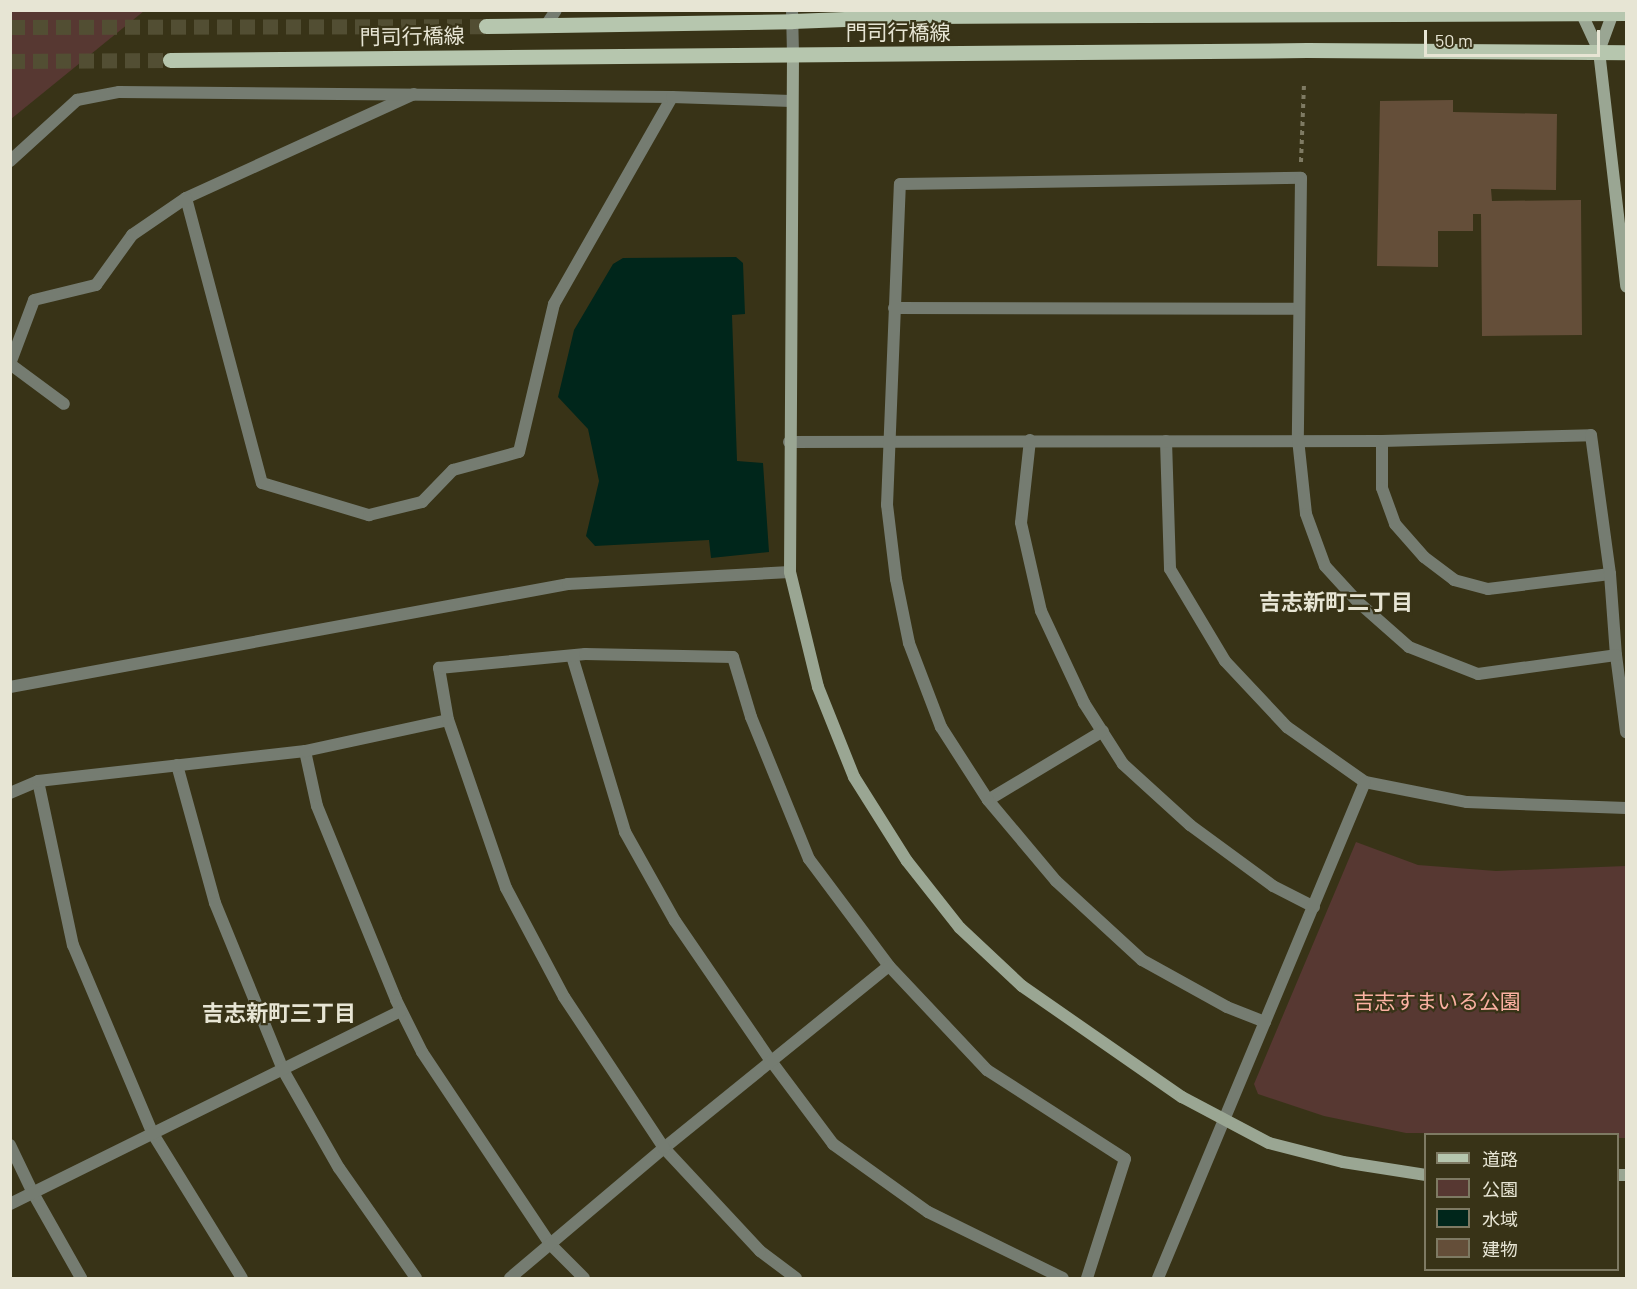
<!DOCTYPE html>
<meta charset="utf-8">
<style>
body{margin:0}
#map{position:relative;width:1637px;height:1289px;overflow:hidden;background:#383317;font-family:Barlow,"Noto Sans JP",sans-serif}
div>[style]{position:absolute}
.green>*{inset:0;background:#573832}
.water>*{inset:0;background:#00261b}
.building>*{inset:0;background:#644e39}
.primary-tunnel>*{height:15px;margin-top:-7.5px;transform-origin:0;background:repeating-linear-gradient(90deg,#524e33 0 15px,transparent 0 23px)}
.path>*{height:4px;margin-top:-2px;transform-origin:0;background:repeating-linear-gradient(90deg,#7f7b63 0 4.5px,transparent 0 9px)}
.street>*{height:12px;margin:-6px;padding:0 6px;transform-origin:6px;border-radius:6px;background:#757c71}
.secondary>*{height:12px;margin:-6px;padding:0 6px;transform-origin:6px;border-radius:6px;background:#9aa693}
.primary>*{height:15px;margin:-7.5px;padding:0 7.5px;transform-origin:7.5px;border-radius:7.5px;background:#b6c6ae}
span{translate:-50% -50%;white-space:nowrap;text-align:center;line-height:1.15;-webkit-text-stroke:4.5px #383317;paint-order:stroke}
.street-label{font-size:21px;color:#e7e5d4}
.park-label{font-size:21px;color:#fbb1a2}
.neighbourhood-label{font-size:22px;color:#e7e5d4;font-weight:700}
.frame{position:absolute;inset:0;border:12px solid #e7e5d4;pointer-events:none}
.legend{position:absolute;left:1424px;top:1133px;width:195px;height:138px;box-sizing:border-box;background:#383317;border:2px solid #7e7a63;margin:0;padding:8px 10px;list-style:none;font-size:18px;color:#e7e5d4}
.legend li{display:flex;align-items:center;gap:12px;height:30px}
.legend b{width:30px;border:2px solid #7e7a63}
.scale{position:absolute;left:1424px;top:30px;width:176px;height:27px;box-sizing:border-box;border:3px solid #e7e5d4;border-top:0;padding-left:8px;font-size:18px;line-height:21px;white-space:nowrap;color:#e7e5d4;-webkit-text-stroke:4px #383317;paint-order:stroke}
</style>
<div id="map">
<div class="green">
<div style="clip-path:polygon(11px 10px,144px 10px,144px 11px,11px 119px)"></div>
<div style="clip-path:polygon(1356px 842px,1418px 865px,1496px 871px,1626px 866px,1626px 1138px,1618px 1138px,1618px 1134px,1406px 1133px,1324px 1116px,1258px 1094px,1254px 1084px)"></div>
</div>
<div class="water">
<div style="clip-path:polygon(736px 257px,743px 263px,745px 314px,732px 315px,737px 461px,763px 463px,769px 552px,711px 558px,709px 540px,595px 546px,586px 536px,599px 481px,588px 429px,558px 397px,574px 330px,613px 264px,623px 258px)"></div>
</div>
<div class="building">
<div style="clip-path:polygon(1453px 100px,1453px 112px,1557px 114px,1556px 190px,1491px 189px,1492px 201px,1581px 200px,1582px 335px,1482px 336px,1481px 214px,1473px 214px,1473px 231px,1438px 231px,1438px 267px,1377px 266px,1380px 101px)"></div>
</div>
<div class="primary-tunnel">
<div style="left:10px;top:27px;width:476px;rotate:-0.1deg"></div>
<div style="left:10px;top:61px;width:160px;rotate:-0.4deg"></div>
</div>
<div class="path">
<div style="left:1301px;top:162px;width:77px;rotate:-87.8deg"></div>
</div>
<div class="street">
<div style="left:792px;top:10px;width:44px;rotate:88.7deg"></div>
<div style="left:545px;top:27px;width:20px;rotate:-57deg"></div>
<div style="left:414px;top:94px;width:251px;rotate:155.5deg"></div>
<div style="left:186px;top:198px;width:295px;rotate:75.1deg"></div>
<div style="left:262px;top:483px;width:112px;rotate:16.7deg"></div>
<div style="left:369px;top:515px;width:55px;rotate:-13.8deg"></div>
<div style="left:422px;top:502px;width:45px;rotate:-45.9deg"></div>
<div style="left:453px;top:470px;width:68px;rotate:-15.3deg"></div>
<div style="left:519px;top:452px;width:152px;rotate:-76.7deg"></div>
<div style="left:554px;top:304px;width:238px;rotate:-60.3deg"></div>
<div style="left:10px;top:161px;width:91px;rotate:-42.3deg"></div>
<div style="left:77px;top:100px;width:43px;rotate:-10.8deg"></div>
<div style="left:119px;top:92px;width:553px;rotate:0.52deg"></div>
<div style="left:672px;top:97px;width:119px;rotate:1.9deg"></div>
<div style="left:894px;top:308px;width:405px;rotate:0.1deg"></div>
<div style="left:10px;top:364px;width:68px;rotate:-69.4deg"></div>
<div style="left:34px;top:300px;width:64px;rotate:-13.6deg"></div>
<div style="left:96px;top:285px;width:62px;rotate:-54.2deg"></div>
<div style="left:132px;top:235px;width:65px;rotate:-34.4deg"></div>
<div style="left:10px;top:364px;width:67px;rotate:36.5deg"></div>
<div style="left:1030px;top:440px;width:83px;rotate:96.2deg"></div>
<div style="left:1021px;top:523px;width:90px;rotate:77.2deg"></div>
<div style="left:1041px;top:611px;width:102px;rotate:64.9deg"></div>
<div style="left:1084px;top:703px;width:72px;rotate:57.4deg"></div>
<div style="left:1123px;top:764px;width:91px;rotate:42.3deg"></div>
<div style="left:1190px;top:825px;width:103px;rotate:36.3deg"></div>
<div style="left:1273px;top:886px;width:46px;rotate:27.1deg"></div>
<div style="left:1166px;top:441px;width:128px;rotate:88.2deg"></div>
<div style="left:1170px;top:569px;width:107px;rotate:59.1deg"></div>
<div style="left:1225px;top:661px;width:91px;rotate:46.8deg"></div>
<div style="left:1287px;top:727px;width:95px;rotate:35.2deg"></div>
<div style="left:1365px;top:782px;width:104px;rotate:11.1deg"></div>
<div style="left:1467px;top:802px;width:159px;rotate:2.2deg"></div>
<div style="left:1382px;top:441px;width:47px;rotate:90deg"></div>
<div style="left:1382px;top:488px;width:38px;rotate:70deg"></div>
<div style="left:1395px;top:524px;width:44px;rotate:48.7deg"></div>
<div style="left:1424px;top:557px;width:38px;rotate:37deg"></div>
<div style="left:1454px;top:580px;width:35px;rotate:15deg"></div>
<div style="left:1488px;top:589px;width:123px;rotate:-7deg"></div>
<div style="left:789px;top:442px;width:593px;rotate:-0.1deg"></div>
<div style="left:1382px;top:441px;width:209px;rotate:-1.6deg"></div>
<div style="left:1591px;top:435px;width:140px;rotate:82.2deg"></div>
<div style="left:1610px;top:574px;width:81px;rotate:85.8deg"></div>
<div style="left:1616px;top:655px;width:78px;rotate:82.6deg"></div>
<div style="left:572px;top:656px;width:184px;rotate:73.2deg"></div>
<div style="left:625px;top:832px;width:102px;rotate:60.7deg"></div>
<div style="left:675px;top:921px;width:170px;rotate:55.6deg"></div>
<div style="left:771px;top:1061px;width:104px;rotate:53.2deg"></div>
<div style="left:833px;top:1144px;width:117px;rotate:35.6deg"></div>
<div style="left:928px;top:1212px;width:150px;rotate:26.1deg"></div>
<div style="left:10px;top:687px;width:567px;rotate:-10.46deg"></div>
<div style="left:568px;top:584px;width:222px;rotate:-3.1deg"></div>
<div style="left:305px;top:751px;width:56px;rotate:77.7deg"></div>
<div style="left:317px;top:806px;width:209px;rotate:67.8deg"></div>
<div style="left:396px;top:1000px;width:58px;rotate:63.4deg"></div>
<div style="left:422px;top:1052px;width:231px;rotate:56.3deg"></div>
<div style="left:550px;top:1244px;width:48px;rotate:45deg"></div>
<div style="left:177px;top:765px;width:143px;rotate:74.6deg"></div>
<div style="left:215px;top:903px;width:180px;rotate:67.8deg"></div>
<div style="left:283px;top:1070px;width:113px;rotate:60.3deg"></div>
<div style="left:339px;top:1168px;width:134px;rotate:55deg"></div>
<div style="left:38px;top:781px;width:168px;rotate:78deg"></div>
<div style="left:73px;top:945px;width:205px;rotate:67.1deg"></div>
<div style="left:153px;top:1134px;width:169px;rotate:58.3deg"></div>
<div style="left:10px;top:793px;width:30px;rotate:-23deg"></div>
<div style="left:38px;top:781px;width:269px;rotate:-6.4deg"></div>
<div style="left:305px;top:751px;width:146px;rotate:-12.2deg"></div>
<div style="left:988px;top:800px;width:134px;rotate:-31deg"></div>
<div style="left:1265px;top:1022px;width:41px;rotate:-158.5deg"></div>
<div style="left:1227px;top:1007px;width:97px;rotate:-151.1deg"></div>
<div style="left:1142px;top:960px;width:117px;rotate:-137.4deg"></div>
<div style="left:1056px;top:881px;width:106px;rotate:-130deg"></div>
<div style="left:988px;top:800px;width:87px;rotate:-122.8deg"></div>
<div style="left:941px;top:727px;width:90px;rotate:-110.9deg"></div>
<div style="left:909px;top:643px;width:65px;rotate:-101.5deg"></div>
<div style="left:896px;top:579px;width:75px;rotate:-96.9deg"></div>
<div style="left:887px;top:505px;width:321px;rotate:-87.7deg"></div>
<div style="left:900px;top:184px;width:401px;rotate:-0.9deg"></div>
<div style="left:1301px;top:178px;width:261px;rotate:90.7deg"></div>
<div style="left:1298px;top:439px;width:75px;rotate:83.9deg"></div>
<div style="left:1306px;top:514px;width:55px;rotate:69.9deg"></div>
<div style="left:1325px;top:566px;width:49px;rotate:47.5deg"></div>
<div style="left:1358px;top:602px;width:68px;rotate:41.4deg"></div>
<div style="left:1409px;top:647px;width:74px;rotate:21.4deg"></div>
<div style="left:1478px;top:674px;width:139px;rotate:-7.8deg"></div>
<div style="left:10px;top:1145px;width:53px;rotate:64.4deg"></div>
<div style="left:33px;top:1193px;width:98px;rotate:60.5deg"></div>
<div style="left:10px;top:1204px;width:436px;rotate:-26.3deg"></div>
<div style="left:510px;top:1278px;width:202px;rotate:-40.2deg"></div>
<div style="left:664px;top:1148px;width:289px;rotate:-39deg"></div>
<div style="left:796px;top:1278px;width:45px;rotate:-143.1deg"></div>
<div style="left:760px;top:1251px;width:141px;rotate:-133deg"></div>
<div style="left:664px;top:1148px;width:181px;rotate:-123.5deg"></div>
<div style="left:564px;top:997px;width:123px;rotate:-118deg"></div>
<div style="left:506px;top:888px;width:178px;rotate:-109deg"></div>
<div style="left:448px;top:720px;width:53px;rotate:-99.8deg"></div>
<div style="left:439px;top:668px;width:147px;rotate:-5.5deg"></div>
<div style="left:585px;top:654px;width:148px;rotate:1.2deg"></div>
<div style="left:733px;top:657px;width:63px;rotate:73.3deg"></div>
<div style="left:751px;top:717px;width:153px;rotate:67.8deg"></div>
<div style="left:809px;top:859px;width:134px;rotate:53.2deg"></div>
<div style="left:889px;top:966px;width:143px;rotate:46.7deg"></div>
<div style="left:987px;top:1070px;width:164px;rotate:32.8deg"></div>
<div style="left:1125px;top:1159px;width:125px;rotate:107.7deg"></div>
<div style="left:1158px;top:1278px;width:537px;rotate:-67.35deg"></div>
</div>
<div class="secondary">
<div style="left:1580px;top:10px;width:45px;rotate:65.1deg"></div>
<div style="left:1599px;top:51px;width:237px;rotate:83.4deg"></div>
<div style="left:1599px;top:51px;width:44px;rotate:-69.9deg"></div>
<div style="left:793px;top:54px;width:518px;rotate:90.33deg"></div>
<div style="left:790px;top:572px;width:118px;rotate:76.3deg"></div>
<div style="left:818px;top:687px;width:97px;rotate:68.2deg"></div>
<div style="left:854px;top:777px;width:99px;rotate:57.8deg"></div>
<div style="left:907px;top:861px;width:85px;rotate:51.7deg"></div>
<div style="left:960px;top:928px;width:85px;rotate:43.1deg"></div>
<div style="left:1022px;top:986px;width:195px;rotate:34.8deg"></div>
<div style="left:1182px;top:1097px;width:98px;rotate:27.9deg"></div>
<div style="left:1269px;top:1143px;width:76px;rotate:14.4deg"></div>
<div style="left:1343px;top:1162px;width:84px;rotate:8.9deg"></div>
<div style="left:1618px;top:1175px;width:8px"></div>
</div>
<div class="primary">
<div style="left:486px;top:26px;width:306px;rotate:-0.9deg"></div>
<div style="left:792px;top:21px;width:131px;rotate:-2.2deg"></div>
<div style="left:923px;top:16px;width:703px;rotate:-0.24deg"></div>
<div style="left:170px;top:60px;width:1137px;rotate:-0.5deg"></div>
<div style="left:1307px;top:50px;width:319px;rotate:0.4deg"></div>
</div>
<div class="street-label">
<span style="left:898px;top:32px">門司行橋線</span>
<span style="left:412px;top:36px;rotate:-1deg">門司行橋線</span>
</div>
<div class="park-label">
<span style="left:1437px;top:1001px">吉志すまいる公園</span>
</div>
<div class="neighbourhood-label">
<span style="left:1336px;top:602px">吉志新町二丁目</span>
<span style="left:279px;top:1013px">吉志新町三丁目</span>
</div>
<div class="frame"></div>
<ul class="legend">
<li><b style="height:8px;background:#b6c6ae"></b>道路</li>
<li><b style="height:16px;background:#573832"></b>公園</li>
<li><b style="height:16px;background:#00261b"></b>水域</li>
<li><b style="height:16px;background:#644e39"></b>建物</li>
</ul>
<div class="scale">50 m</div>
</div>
